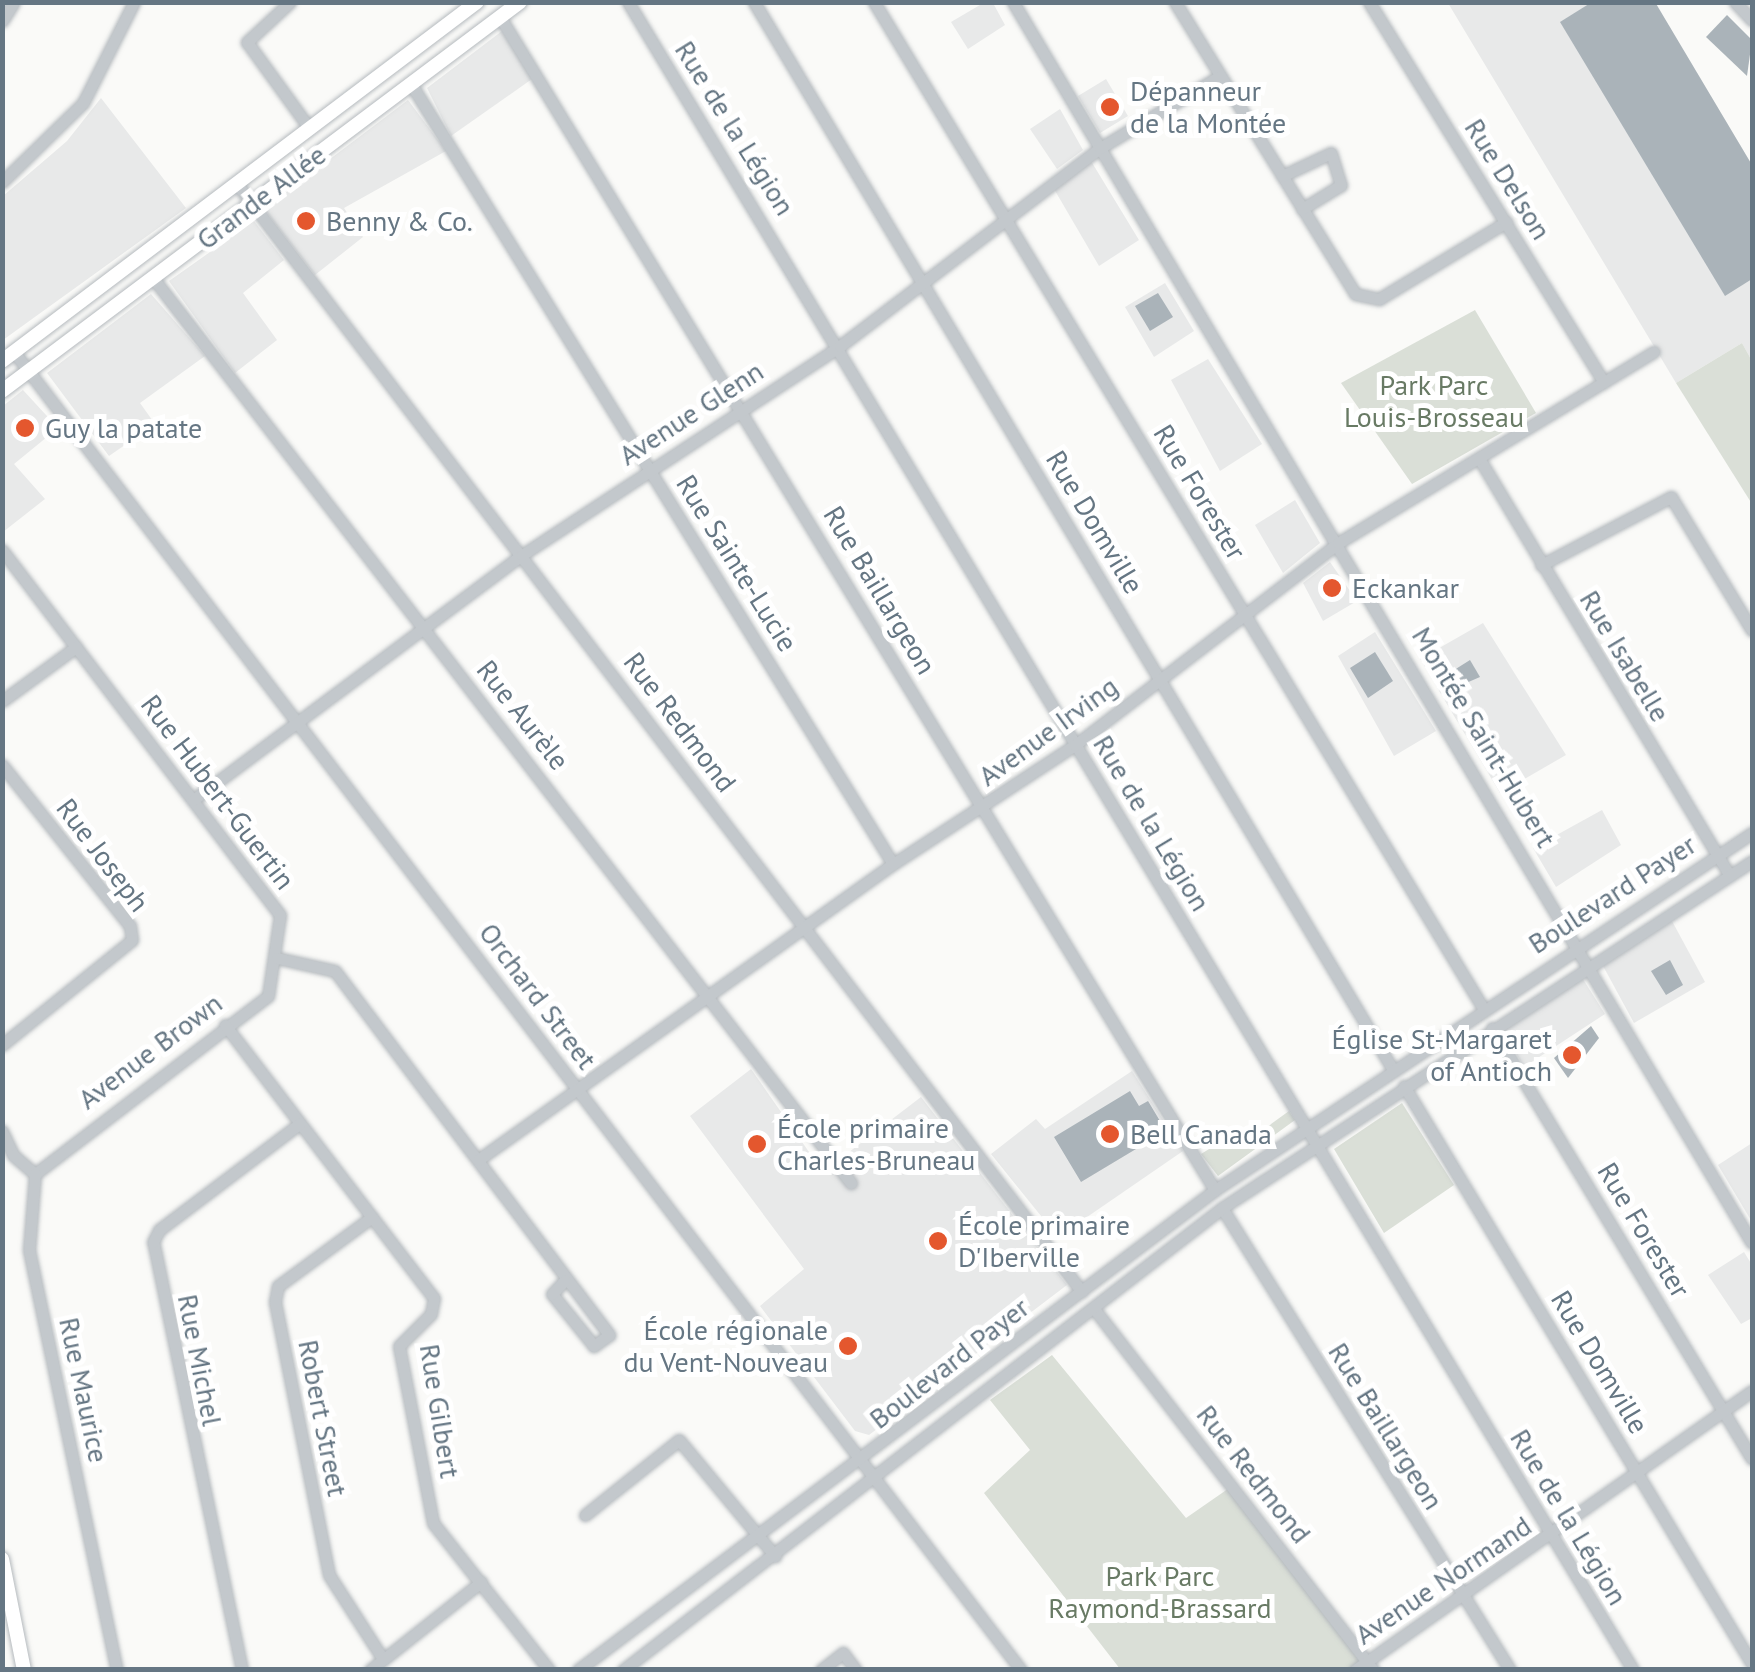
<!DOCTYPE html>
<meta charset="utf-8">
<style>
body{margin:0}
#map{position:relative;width:1755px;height:1672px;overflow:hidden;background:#fafaf8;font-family:"PT Sans",sans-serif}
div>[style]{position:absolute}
.built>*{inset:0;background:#e8e9e9}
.green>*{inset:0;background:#dadfd7}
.building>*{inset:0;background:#aab3b9}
.roads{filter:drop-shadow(0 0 2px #b5babe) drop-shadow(0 0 2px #b5babe)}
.minor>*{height:11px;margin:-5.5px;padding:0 5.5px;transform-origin:5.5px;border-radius:5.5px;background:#c3c8cc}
.major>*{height:14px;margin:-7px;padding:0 7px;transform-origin:7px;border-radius:7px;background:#fff}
.dots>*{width:28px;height:28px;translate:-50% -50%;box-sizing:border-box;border:5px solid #fff;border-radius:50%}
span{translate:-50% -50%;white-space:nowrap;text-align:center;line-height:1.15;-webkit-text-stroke:10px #fff;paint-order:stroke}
.poi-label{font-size:28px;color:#657683}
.left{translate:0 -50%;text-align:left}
.right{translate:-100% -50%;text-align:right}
.street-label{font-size:28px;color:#657683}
.park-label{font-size:28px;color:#687a64}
.frame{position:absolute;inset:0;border:5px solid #657683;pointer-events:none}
</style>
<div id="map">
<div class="built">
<div style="clip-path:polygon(985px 2px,993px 3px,1005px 25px,968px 49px,951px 22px)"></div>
<div style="clip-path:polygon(1448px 3px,1655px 3px,1752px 165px,1752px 361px,1742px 343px,1676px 383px)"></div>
<div style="clip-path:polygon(502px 31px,532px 79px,451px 136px,427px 88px)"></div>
<div style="clip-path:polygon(1106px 79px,1128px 116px,1100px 133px,1078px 96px)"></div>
<div style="clip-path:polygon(101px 98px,186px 208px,3px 340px,3px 196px,67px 141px)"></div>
<div style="clip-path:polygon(408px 100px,446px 151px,344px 208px,363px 237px,315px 275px,264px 209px)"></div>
<div style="clip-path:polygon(1060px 109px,1083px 150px,1057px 169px,1030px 129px)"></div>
<div style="clip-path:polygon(1091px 161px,1139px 240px,1099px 266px,1054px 189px)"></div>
<div style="clip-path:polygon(254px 221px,284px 260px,243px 293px,277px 340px,235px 373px,169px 281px)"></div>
<div style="clip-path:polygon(1165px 283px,1194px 331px,1154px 357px,1125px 307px)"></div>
<div style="clip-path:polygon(151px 294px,205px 356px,140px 403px,155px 424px,109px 456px,47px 373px)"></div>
<div style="clip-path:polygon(1208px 359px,1262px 444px,1220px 471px,1171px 380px)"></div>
<div style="clip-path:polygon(23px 390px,58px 428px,14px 464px,45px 499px,3px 532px,3px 406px)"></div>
<div style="clip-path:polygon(1295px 500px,1320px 543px,1283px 573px,1255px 525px)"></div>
<div style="clip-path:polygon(1330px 562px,1357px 601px,1323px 621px,1303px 583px)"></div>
<div style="clip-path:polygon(1483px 623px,1566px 755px,1500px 793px,1420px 659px)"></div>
<div style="clip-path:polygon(1375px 632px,1436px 731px,1394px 756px,1338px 656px)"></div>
<div style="clip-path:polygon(1602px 810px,1621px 845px,1556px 887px,1533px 848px)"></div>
<div style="clip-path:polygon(1672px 921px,1705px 982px,1634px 1023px,1602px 964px)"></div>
<div style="clip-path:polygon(1581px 976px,1605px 1014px,1524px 1067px,1503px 1031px)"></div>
<div style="clip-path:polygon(751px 1069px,823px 1172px,921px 1097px,1067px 1285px,869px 1435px,855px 1431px,760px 1306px,804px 1269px,690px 1116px)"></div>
<div style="clip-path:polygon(1132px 1071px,1183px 1151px,1058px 1237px,991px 1154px,1036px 1119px,1045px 1129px)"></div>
<div style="clip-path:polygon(1752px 1143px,1752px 1222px,1718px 1165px)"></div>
<div style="clip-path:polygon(1744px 1252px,1752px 1265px,1752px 1318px,1741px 1324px,1708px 1275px)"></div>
</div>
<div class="green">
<div style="clip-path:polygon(1475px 310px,1536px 413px,1412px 484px,1341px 383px)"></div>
<div style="clip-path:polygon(1742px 343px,1752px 361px,1752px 504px,1676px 383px)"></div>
<div style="clip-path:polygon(1402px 1103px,1454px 1185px,1384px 1233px,1334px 1149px)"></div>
<div style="clip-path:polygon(1289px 1111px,1295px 1120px,1218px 1176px,1201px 1154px,1243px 1128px,1252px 1138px)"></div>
<div style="clip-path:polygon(1052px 1355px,1186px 1518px,1235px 1484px,1370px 1663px,1362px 1670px,1120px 1669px,984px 1493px,1030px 1450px,990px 1400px)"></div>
</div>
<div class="building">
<div style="clip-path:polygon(1592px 2px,1655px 2px,1752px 165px,1752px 279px,1725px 296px,1560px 22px)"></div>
<div style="clip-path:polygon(1727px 15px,1752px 40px,1747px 76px,1706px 37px)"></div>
<div style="clip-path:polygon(1158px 293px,1173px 317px,1150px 331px,1135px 306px)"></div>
<div style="clip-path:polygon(1375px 652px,1393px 681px,1368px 698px,1350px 668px)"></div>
<div style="clip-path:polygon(1470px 660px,1480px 677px,1450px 690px,1443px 677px)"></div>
<div style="clip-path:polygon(1670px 960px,1683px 985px,1666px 995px,1651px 971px)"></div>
<div style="clip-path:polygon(1591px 1026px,1599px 1038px,1568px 1078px,1554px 1058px)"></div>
<div style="clip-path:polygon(1130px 1091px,1139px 1106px,1148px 1101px,1166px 1131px,1081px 1182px,1054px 1137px)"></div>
</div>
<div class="roads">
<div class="minor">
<div style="left:290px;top:2px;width:59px;rotate:137.1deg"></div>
<div style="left:247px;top:42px;width:107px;rotate:54.1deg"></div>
<div style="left:628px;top:2px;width:1947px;rotate:58.93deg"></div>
<div style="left:754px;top:2px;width:1242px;rotate:59.1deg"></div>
<div style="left:874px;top:2px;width:1176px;rotate:58.81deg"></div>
<div style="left:1013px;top:2px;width:1444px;rotate:59.23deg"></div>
<div style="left:1175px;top:2px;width:343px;rotate:58.3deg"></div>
<div style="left:1355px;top:294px;width:25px;rotate:12deg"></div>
<div style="left:1379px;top:299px;width:149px;rotate:-31.2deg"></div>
<div style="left:1369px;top:2px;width:447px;rotate:58.3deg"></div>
<div style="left:1735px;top:2px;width:25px;rotate:47deg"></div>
<div style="left:500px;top:17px;width:1374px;rotate:58.64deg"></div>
<div style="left:2px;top:21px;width:22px;rotate:-58deg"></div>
<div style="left:411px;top:84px;width:917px;rotate:58.29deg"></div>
<div style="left:1282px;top:176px;width:54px;rotate:-25.1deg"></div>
<div style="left:1331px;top:153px;width:34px;rotate:73deg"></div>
<div style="left:1341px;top:185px;width:46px;rotate:148.4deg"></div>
<div style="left:2px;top:182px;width:113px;rotate:-44.3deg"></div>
<div style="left:83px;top:103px;width:113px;rotate:-63.2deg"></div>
<div style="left:237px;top:184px;width:1393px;rotate:52.67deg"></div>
<div style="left:153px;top:278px;width:1143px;rotate:52.36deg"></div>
<div style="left:14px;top:352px;width:1659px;rotate:52.62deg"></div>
<div style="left:1480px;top:460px;width:485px;rotate:59deg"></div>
<div style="left:2px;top:550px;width:459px;rotate:52.7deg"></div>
<div style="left:280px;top:915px;width:82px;rotate:98.4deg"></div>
<div style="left:268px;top:996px;width:293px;rotate:142.6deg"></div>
<div style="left:1541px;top:565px;width:147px;rotate:-27.6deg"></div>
<div style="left:1671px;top:497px;width:156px;rotate:58.7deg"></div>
<div style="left:2px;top:701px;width:92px;rotate:-36.1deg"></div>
<div style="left:2px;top:765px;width:206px;rotate:51.5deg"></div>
<div style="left:130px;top:926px;width:14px;rotate:82deg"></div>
<div style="left:132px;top:940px;width:167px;rotate:141.1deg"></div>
<div style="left:193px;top:800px;width:410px;rotate:-36.7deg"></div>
<div style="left:522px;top:555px;width:381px;rotate:-33.3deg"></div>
<div style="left:840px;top:346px;width:327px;rotate:-37.3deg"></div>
<div style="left:1100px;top:148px;width:140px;rotate:-31deg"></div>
<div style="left:277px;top:958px;width:59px;rotate:12.6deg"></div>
<div style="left:335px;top:971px;width:456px;rotate:53deg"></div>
<div style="left:609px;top:1335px;width:19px;rotate:144deg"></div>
<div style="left:594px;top:1346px;width:67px;rotate:-128.9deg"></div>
<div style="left:552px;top:1294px;width:19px;rotate:-47deg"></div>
<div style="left:225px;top:1025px;width:344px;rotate:52.6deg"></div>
<div style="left:434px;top:1298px;width:16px;rotate:101deg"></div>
<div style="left:431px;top:1314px;width:45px;rotate:135deg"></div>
<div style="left:399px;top:1346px;width:180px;rotate:79.1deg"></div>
<div style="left:433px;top:1523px;width:187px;rotate:51.7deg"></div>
<div style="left:1492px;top:1028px;width:503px;rotate:58.9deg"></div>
<div style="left:1404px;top:1086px;width:675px;rotate:58.95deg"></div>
<div style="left:2px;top:1131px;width:26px;rotate:65deg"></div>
<div style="left:13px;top:1155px;width:29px;rotate:41deg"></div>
<div style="left:478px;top:1160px;width:510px;rotate:-35.5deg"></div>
<div style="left:893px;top:864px;width:217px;rotate:-33.2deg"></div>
<div style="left:1075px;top:745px;width:332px;rotate:-37.5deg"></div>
<div style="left:1338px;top:543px;width:369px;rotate:-31.2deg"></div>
<div style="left:35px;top:1174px;width:76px;rotate:94.5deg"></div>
<div style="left:29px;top:1250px;width:429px;rotate:78.2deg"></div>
<div style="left:1222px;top:1208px;width:544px;rotate:58.06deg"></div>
<div style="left:372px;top:1217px;width:117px;rotate:143.7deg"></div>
<div style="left:278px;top:1286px;width:16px;rotate:101deg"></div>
<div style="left:275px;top:1302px;width:278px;rotate:78.8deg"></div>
<div style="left:329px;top:1575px;width:100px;rotate:57.3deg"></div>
<div style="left:1095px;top:1310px;width:455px;rotate:52.3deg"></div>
<div style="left:585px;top:1515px;width:120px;rotate:-38.6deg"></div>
<div style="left:679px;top:1440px;width:151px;rotate:50.4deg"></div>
<div style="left:242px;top:1670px;width:437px;rotate:-101.7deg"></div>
<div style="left:153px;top:1242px;width:13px;rotate:-63deg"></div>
<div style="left:159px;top:1230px;width:176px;rotate:-37.1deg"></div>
<div style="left:370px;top:1670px;width:142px;rotate:-38.4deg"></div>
<div style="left:578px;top:1670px;width:798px;rotate:-37deg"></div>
<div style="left:1215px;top:1190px;width:645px;rotate:-33.62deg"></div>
<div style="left:623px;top:1670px;width:756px;rotate:-37.64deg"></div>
<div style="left:1222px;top:1208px;width:633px;rotate:-33.21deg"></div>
<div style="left:821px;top:1670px;width:28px;rotate:-38deg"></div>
<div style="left:843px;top:1653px;width:21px;rotate:53deg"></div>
<div style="left:1355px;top:1670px;width:485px;rotate:-35.1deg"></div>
</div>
<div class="major">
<div style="left:2px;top:361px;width:595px;rotate:-37.08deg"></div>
<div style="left:2px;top:391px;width:648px;rotate:-36.91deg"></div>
<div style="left:2px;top:1559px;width:113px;rotate:78.8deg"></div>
</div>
</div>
<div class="dots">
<div style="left:1110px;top:107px;background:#e4572e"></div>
<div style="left:306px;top:221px;background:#e4572e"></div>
<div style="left:25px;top:428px;background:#e4572e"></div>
<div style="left:1332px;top:588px;background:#e4572e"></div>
<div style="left:1572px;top:1055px;background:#e4572e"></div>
<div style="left:1110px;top:1134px;background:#e4572e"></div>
<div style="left:757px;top:1144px;background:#e4572e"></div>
<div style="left:938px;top:1241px;background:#e4572e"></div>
<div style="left:848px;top:1346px;background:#e4572e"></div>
</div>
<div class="poi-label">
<span class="left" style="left:1130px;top:107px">Dépanneur<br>de la Montée</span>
<span class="left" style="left:326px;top:221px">Benny &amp; Co.</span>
<span class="left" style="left:45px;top:428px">Guy la patate</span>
<span class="left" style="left:1352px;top:588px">Eckankar</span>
<span class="right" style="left:1552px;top:1055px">Église St-Margaret<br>of Antioch</span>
<span class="left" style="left:777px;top:1144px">École primaire<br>Charles-Bruneau</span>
<span class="left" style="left:1130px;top:1134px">Bell Canada</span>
<span class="left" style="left:958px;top:1241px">École primaire<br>D'Iberville</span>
<span class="right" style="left:828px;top:1346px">École régionale<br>du Vent-Nouveau</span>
</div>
<div class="street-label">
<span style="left:735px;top:128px;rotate:58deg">Rue de la Légion</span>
<span style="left:1508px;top:179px;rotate:58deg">Rue Delson</span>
<span style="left:261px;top:197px;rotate:-37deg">Grande Allée</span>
<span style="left:691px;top:413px;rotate:-33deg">Avenue Glenn</span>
<span style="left:1200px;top:492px;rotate:59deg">Rue Forester</span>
<span style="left:1095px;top:522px;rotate:59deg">Rue Domville</span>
<span style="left:737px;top:563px;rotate:58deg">Rue Sainte-Lucie</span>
<span style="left:880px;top:590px;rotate:59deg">Rue Baillargeon</span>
<span style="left:1625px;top:656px;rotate:59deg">Rue Isabelle</span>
<span style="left:523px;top:715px;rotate:52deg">Rue Aurèle</span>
<span style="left:680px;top:722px;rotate:53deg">Rue Redmond</span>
<span style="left:1048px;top:731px;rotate:-36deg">Avenue Irving</span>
<span style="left:1484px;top:737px;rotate:59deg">Montée Saint-Hubert</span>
<span style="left:218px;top:792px;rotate:53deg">Rue Hubert-Guertin</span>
<span style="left:1152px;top:823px;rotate:59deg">Rue de la Légion</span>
<span style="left:103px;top:855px;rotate:53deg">Rue Joseph</span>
<span style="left:1612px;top:894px;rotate:-33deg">Boulevard Payer</span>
<span style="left:538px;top:996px;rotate:53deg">Orchard Street</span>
<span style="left:150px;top:1051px;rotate:-37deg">Avenue Brown</span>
<span style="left:1644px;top:1230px;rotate:59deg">Rue Forester</span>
<span style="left:200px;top:1360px;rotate:79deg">Rue Michel</span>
<span style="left:1600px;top:1362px;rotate:59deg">Rue Domville</span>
<span style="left:949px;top:1363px;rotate:-38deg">Boulevard Payer</span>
<span style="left:84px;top:1390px;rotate:78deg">Rue Maurice</span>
<span style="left:440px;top:1411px;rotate:81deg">Rue Gilbert</span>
<span style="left:323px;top:1418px;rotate:79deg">Robert Street</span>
<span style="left:1386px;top:1426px;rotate:58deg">Rue Baillargeon</span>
<span style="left:1254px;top:1474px;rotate:52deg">Rue Redmond</span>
<span style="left:1569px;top:1517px;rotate:59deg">Rue de la Légion</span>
<span style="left:1443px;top:1580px;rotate:-34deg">Avenue Normand</span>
</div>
<div class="park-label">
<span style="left:1434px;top:401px">Park Parc<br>Louis-Brosseau</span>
<span style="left:1160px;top:1592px">Park Parc<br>Raymond-Brassard</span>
</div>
<div class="frame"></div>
</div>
